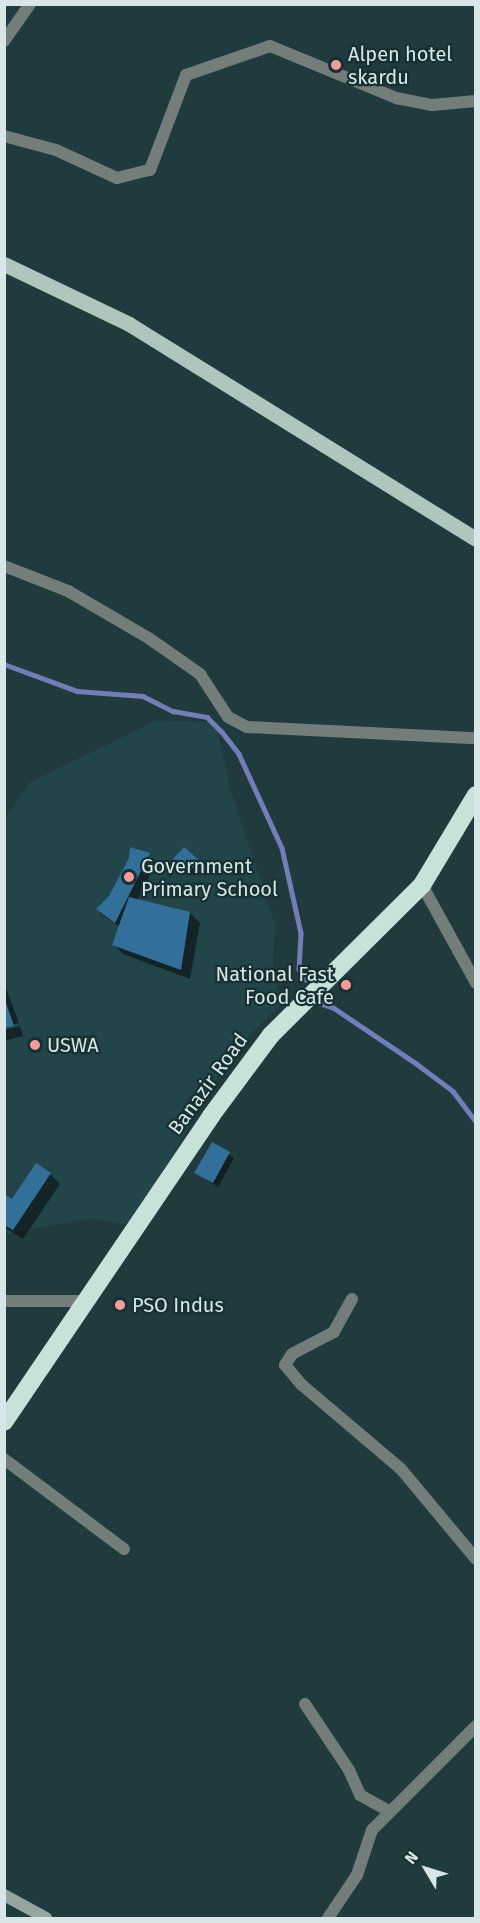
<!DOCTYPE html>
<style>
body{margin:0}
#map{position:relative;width:480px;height:1923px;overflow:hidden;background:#213a3d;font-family:"Fira Sans",sans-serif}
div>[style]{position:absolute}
.built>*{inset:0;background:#22454a}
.shadow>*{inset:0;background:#0007}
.stream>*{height:4.5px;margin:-2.25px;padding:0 2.25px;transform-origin:2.25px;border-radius:2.25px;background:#737db8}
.building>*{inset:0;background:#337099}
.street>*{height:12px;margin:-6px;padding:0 6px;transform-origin:6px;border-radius:6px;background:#737e7a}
.secondary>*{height:12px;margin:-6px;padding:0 6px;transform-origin:6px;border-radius:6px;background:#95a6a0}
.primary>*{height:15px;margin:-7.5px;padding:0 7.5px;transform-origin:7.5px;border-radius:7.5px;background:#afc6be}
.highway>*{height:18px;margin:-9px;padding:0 9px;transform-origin:9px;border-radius:9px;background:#c7e2d8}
.dots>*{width:16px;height:16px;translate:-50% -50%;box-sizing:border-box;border:3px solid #163033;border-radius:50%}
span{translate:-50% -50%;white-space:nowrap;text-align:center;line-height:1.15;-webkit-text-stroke:4.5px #163033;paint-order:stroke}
.poi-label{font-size:20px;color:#d8e6e8}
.left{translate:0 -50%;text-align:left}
.right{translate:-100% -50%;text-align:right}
.street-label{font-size:20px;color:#d8e6e8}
.frame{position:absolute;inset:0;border:6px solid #d8e6e8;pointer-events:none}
.north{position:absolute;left:396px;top:1839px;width:60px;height:60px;-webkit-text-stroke:4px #163033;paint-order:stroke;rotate:308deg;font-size:16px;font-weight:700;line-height:24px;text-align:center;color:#d8e6e8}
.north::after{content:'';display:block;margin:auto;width:21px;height:27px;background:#d8e6e8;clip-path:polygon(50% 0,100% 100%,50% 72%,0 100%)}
</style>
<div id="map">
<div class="built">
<div style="clip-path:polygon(156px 721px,216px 722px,230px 788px,275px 925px,273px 967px,280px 1005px,229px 1057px,131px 1226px,92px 1218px,5px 1234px,5px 819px,30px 782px)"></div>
</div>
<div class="shadow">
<div style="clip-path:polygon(136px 848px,156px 862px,137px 901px,190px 913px,200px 923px,190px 979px,123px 954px,114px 944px,120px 927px,100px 913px,99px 905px,111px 897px,131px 858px,130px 850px)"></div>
<div style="clip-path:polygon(198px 861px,203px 865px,194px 876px,180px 864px)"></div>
<div style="clip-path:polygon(4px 983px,19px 1023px,4px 1027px)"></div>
<div style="clip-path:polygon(20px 1026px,23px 1036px,4px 1041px,4px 1030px)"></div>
<div style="clip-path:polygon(212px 1144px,234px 1158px,218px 1187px,196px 1173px)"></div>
<div style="clip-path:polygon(50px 1174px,60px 1184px,23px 1239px,4px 1227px,4px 1196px,13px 1201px)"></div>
</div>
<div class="stream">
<div style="left:4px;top:664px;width:78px;rotate:20.3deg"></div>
<div style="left:77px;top:691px;width:66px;rotate:4.3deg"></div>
<div style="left:143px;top:696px;width:34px;rotate:27deg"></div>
<div style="left:173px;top:711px;width:35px;rotate:10deg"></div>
<div style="left:207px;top:717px;width:21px;rotate:45deg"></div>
<div style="left:222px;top:732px;width:28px;rotate:52deg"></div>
<div style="left:239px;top:754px;width:103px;rotate:65.4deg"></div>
<div style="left:282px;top:848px;width:87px;rotate:77.4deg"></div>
<div style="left:301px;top:933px;width:36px;rotate:93deg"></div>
<div style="left:299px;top:969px;width:12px;rotate:59deg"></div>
<div style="left:319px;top:1003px;width:16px;rotate:18deg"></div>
<div style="left:334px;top:1008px;width:100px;rotate:34deg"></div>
<div style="left:417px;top:1064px;width:45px;rotate:36.9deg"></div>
<div style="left:453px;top:1091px;width:38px;rotate:53deg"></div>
</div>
<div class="building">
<div style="clip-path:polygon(130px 847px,150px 853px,115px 923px,96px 909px,109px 896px,129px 858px)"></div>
<div style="clip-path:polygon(184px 847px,199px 860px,189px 872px,173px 859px)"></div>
<div style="clip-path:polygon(129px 897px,190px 912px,181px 970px,112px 945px)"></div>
<div style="clip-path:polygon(4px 997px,14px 1026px,4px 1028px)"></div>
<div style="clip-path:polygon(212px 1142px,230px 1152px,213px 1183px,194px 1173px)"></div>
<div style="clip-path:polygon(36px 1163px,51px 1173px,13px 1230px,4px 1225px,4px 1194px,12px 1199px)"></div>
</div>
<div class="street">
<div style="left:4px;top:41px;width:45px;rotate:-54.9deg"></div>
<div style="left:4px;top:136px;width:54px;rotate:15.1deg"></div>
<div style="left:56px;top:150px;width:67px;rotate:24.7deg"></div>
<div style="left:117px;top:178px;width:34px;rotate:-14deg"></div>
<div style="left:150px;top:170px;width:102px;rotate:-69.2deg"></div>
<div style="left:186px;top:75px;width:89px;rotate:-19deg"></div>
<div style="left:270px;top:46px;width:136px;rotate:22.4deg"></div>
<div style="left:396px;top:98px;width:37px;rotate:11deg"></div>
<div style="left:432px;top:105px;width:44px;rotate:-5.2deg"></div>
<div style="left:4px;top:566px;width:69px;rotate:21.3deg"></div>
<div style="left:68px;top:591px;width:95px;rotate:30.3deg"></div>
<div style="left:150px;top:639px;width:61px;rotate:35deg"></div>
<div style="left:200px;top:674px;width:51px;rotate:56.9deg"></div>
<div style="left:228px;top:717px;width:21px;rotate:28deg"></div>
<div style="left:247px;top:727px;width:229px;rotate:2.8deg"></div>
<div style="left:422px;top:885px;width:112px;rotate:61.1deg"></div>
<div style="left:352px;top:1299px;width:38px;rotate:119deg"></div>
<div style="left:334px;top:1332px;width:47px;rotate:152.4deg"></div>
<div style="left:292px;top:1354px;width:13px;rotate:122deg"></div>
<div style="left:285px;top:1365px;width:26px;rotate:50deg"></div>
<div style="left:302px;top:1385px;width:130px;rotate:40.3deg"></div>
<div style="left:401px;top:1469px;width:117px;rotate:50.2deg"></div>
<div style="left:4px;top:1301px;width:83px"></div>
<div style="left:4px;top:1459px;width:150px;rotate:36.9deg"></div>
<div style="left:305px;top:1704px;width:79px;rotate:56.3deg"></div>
<div style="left:349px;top:1770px;width:27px;rotate:66deg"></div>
<div style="left:360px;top:1795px;width:33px;rotate:29deg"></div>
<div style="left:328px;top:1918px;width:52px;rotate:-56deg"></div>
<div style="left:357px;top:1875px;width:47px;rotate:-71.6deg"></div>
<div style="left:372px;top:1830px;width:147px;rotate:-45deg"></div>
</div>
<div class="secondary">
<div style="left:4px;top:1895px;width:48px;rotate:28.7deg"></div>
</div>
<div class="primary">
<div style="left:4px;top:264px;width:139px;rotate:25.6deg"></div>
<div style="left:129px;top:324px;width:408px;rotate:31.8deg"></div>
</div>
<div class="highway">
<div style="left:4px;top:1422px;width:369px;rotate:-55.9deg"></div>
<div style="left:211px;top:1116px;width:101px;rotate:-53.5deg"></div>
<div style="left:271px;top:1035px;width:213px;rotate:-44.8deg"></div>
<div style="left:422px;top:885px;width:105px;rotate:-59deg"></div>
</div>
<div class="dots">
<div style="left:336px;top:65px;background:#f59b9c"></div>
<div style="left:129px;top:877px;background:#f59b9c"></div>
<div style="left:346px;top:985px;background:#f59b9c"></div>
<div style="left:35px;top:1045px;background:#f59b9c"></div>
<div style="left:120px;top:1305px;background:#f59b9c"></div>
</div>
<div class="poi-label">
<span class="left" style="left:348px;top:66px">Alpen hotel<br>skardu</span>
<span class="left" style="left:141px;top:878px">Government<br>Primary School</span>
<span class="right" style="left:334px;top:986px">National Fast<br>Food Cafe</span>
<span class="left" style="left:47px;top:1045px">USWA</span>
<span class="left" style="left:132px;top:1305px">PSO Indus</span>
</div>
<div class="street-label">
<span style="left:208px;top:1084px;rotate:-54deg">Banazir Road</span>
</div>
<div class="frame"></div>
<div class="north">N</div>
</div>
